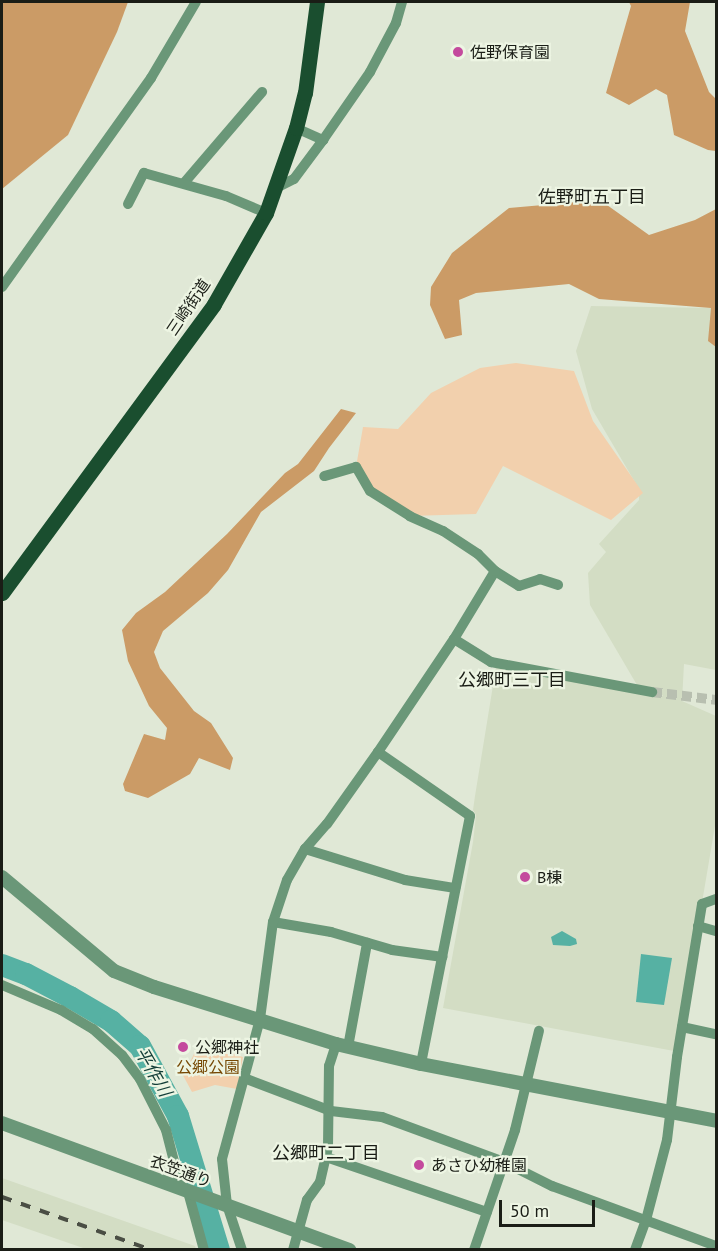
<!DOCTYPE html>
<meta charset="utf-8">
<style>
body{margin:0}
#map{position:relative;width:718px;height:1251px;overflow:hidden;background:#e0e8d6;font-family:"PT Sans","Noto Sans JP",sans-serif}
div>[style]{position:absolute}
.built>*{inset:0;background:#d3ddc4}
.green>*{inset:0;background:#f2d0ad}
.forest>*{inset:0;background:#cb9b66}
.water>*{inset:0;background:#56b1a3}
.river>*{height:22px;margin:-11px;padding:0 11px;transform-origin:11px;border-radius:11px;background:#56b1a3}
.minor-tunnel>*{height:10px;margin-top:-5px;transform-origin:0;background:repeating-linear-gradient(90deg,#b8bfb0 0 10px,transparent 0 15px)}
.minor>*{height:10px;margin:-5px;padding:0 5px;transform-origin:5px;border-radius:5px;background:#6a9778}
.tertiary>*{height:14px;margin:-7px;padding:0 7px;transform-origin:7px;border-radius:7px;background:#6a9778}
.primary>*{height:15px;margin:-7.5px;padding:0 7.5px;transform-origin:7.5px;border-radius:7.5px;background:#1a4e2f}
.rail>*{height:4px;margin-top:-2px;transform-origin:0;background:repeating-linear-gradient(90deg,#4a4e44 0 10px,transparent 0 20px)}
.dots>*{width:16px;height:16px;translate:-50% -50%;box-sizing:border-box;border:3px solid #edf5e3;border-radius:50%}
span{translate:-50% -50%;white-space:nowrap;text-align:center;line-height:1.15;-webkit-text-stroke:4.5px #edf5e3;paint-order:stroke}
.poi-label{font-size:16px;color:#1a1d16}
.left{translate:0 -50%;text-align:left}
.street-label{font-size:16px;color:#1a1d16}
.park-label{font-size:16px;color:#774905}
.neighbourhood-label{font-size:18px;color:#1a1d16}
.water-label{font-size:18px;color:#133e38;font-style:italic}
.frame{position:absolute;inset:0;border:3px solid #1a1d16;pointer-events:none}
.scale{position:absolute;left:499px;top:1200px;width:96px;height:27px;box-sizing:border-box;border:3px solid #1a1d16;border-top:0;padding-left:8px;font-size:18px;line-height:21px;white-space:nowrap;color:#1a1d16;-webkit-text-stroke:4px #edf5e3;paint-order:stroke}
</style>
<div id="map">
<div class="built">
<div style="clip-path:polygon(591px 306px,712px 308px,716px 314px,716px 670px,684px 664px,682px 701px,716px 716px,716px 820px,677px 1050px,674px 1051px,443px 1008px,473px 842px,476px 815px,473px 810px,475px 796px,496px 667px,663px 696px,656px 688px,637px 685px,590px 605px,588px 573px,606px 552px,599px 544px,639px 500px,639px 489px,592px 409px,576px 351px)"></div>
<div style="clip-path:polygon(2px 1178px,195px 1246px,196px 1249px,86px 1249px,2px 1220px)"></div>
</div>
<div class="green">
<div style="clip-path:polygon(516px 363px,574px 371px,593px 421px,643px 493px,611px 520px,503px 466px,476px 514px,410px 516px,370px 491px,356px 467px,363px 427px,398px 429px,431px 393px,480px 368px)"></div>
<div style="clip-path:polygon(199px 1044px,243px 1057px,237px 1089px,215px 1085px,192px 1092px,179px 1068px,189px 1064px)"></div>
</div>
<div class="forest">
<div style="clip-path:polygon(2px 2px,128px 2px,117px 32px,68px 135px,2px 189px)"></div>
<div style="clip-path:polygon(629px 2px,690px 2px,685px 31px,709px 92px,716px 99px,716px 151px,708px 150px,674px 135px,667px 95px,656px 89px,629px 105px,606px 93px,631px 6px)"></div>
<div style="clip-path:polygon(600px 200px,649px 235px,695px 220px,716px 209px,716px 347px,708px 341px,711px 308px,599px 299px,569px 284px,476px 293px,459px 300px,462px 335px,445px 339px,430px 305px,431px 287px,452px 253px,509px 208px)"></div>
<div style="clip-path:polygon(341px 409px,356px 413px,329px 448px,314px 471px,261px 512px,228px 570px,208px 593px,163px 631px,154px 652px,160px 668px,194px 711px,211px 723px,233px 758px,230px 770px,199px 758px,190px 774px,148px 798px,125px 791px,123px 784px,144px 734px,165px 740px,167px 728px,149px 706px,128px 661px,122px 630px,136px 613px,165px 592px,227px 534px,285px 473px,298px 464px)"></div>
</div>
<div class="water">
<div style="clip-path:polygon(562px 931px,576px 939px,577px 944px,570px 946px,553px 945px,551px 937px)"></div>
<div style="clip-path:polygon(641px 954px,672px 958px,664px 1005px,636px 1002px)"></div>
</div>
<div class="river">
<div style="left:2px;top:965px;width:26px;rotate:21deg"></div>
<div style="left:26px;top:974px;width:50px;rotate:27.6deg"></div>
<div style="left:70px;top:997px;width:48px;rotate:30.3deg"></div>
<div style="left:111px;top:1021px;width:38px;rotate:41deg"></div>
<div style="left:140px;top:1046px;width:80px;rotate:61.5deg"></div>
<div style="left:178px;top:1116px;width:140px;rotate:73deg"></div>
</div>
<div class="minor-tunnel">
<div style="left:652px;top:692px;width:64px;rotate:7.1deg"></div>
</div>
<div class="minor">
<div style="left:296px;top:128px;width:30px;rotate:24deg"></div>
<div style="left:323px;top:140px;width:83px;rotate:-55.3deg"></div>
<div style="left:370px;top:72px;width:55px;rotate:-62deg"></div>
<div style="left:396px;top:23px;width:22px;rotate:-74deg"></div>
<div style="left:184px;top:183px;width:120px;rotate:-49.4deg"></div>
<div style="left:276px;top:188px;width:20px;rotate:-27deg"></div>
<div style="left:294px;top:179px;width:49px;rotate:-53.4deg"></div>
<div style="left:128px;top:204px;width:35px;rotate:-63deg"></div>
<div style="left:144px;top:173px;width:85px;rotate:15.7deg"></div>
<div style="left:226px;top:196px;width:43px;rotate:23deg"></div>
<div style="left:2px;top:287px;width:257px;rotate:-54.5deg"></div>
<div style="left:151px;top:78px;width:88px;rotate:-59.4deg"></div>
<div style="left:495px;top:571px;width:28px;rotate:32deg"></div>
<div style="left:519px;top:586px;width:22px;rotate:-18deg"></div>
<div style="left:540px;top:579px;width:19px;rotate:18deg"></div>
<div style="left:454px;top:639px;width:44px;rotate:31.9deg"></div>
<div style="left:491px;top:662px;width:164px;rotate:10.6deg"></div>
<div style="left:378px;top:752px;width:112px;rotate:34.8deg"></div>
<div style="left:470px;top:816px;width:253px;rotate:101.2deg"></div>
<div style="left:305px;top:849px;width:105px;rotate:17.2deg"></div>
<div style="left:405px;top:880px;width:51px;rotate:9.1deg"></div>
<div style="left:273px;top:922px;width:59px;rotate:9.8deg"></div>
<div style="left:331px;top:932px;width:64px;rotate:16.4deg"></div>
<div style="left:392px;top:950px;width:51px;rotate:7.8deg"></div>
<div style="left:698px;top:926px;width:19px;rotate:16deg"></div>
<div style="left:2px;top:985px;width:64px;rotate:23deg"></div>
<div style="left:61px;top:1010px;width:37px;rotate:31deg"></div>
<div style="left:93px;top:1029px;width:39px;rotate:42deg"></div>
<div style="left:122px;top:1055px;width:30px;rotate:53deg"></div>
<div style="left:140px;top:1079px;width:57px;rotate:63deg"></div>
<div style="left:166px;top:1130px;width:61px;rotate:75.7deg"></div>
<div style="left:682px;top:1027px;width:35px;rotate:12deg"></div>
<div style="left:348px;top:1047px;width:106px;rotate:-79.6deg"></div>
<div style="left:244px;top:1078px;width:93px;rotate:20.8deg"></div>
<div style="left:331px;top:1111px;width:51px;rotate:6.7deg"></div>
<div style="left:382px;top:1117px;width:130px;rotate:20.2deg"></div>
<div style="left:504px;top:1162px;width:54px;rotate:26.6deg"></div>
<div style="left:552px;top:1186px;width:175px;rotate:20.1deg"></div>
<div style="left:326px;top:1157px;width:170px;rotate:18.9deg"></div>
<div style="left:188px;top:1192px;width:60px;rotate:74.6deg"></div>
<div style="left:242px;top:1250px;width:47px;rotate:-108.4deg"></div>
<div style="left:227px;top:1205px;width:46px;rotate:-96.2deg"></div>
<div style="left:222px;top:1159px;width:145px;rotate:-74.8deg"></div>
<div style="left:260px;top:1019px;width:98px;rotate:-82.4deg"></div>
<div style="left:273px;top:922px;width:44px;rotate:-71.6deg"></div>
<div style="left:287px;top:880px;width:36px;rotate:-60deg"></div>
<div style="left:305px;top:849px;width:33px;rotate:-49deg"></div>
<div style="left:327px;top:824px;width:88px;rotate:-54.7deg"></div>
<div style="left:378px;top:752px;width:136px;rotate:-56.1deg"></div>
<div style="left:454px;top:639px;width:79px;rotate:-58.9deg"></div>
<div style="left:495px;top:571px;width:24px;rotate:-135deg"></div>
<div style="left:478px;top:554px;width:42px;rotate:-146.7deg"></div>
<div style="left:443px;top:531px;width:36px;rotate:-156deg"></div>
<div style="left:410px;top:516px;width:47px;rotate:-148deg"></div>
<div style="left:370px;top:491px;width:28px;rotate:-120deg"></div>
<div style="left:356px;top:467px;width:33px;rotate:164deg"></div>
<div style="left:293px;top:1250px;width:52px;rotate:-74.4deg"></div>
<div style="left:307px;top:1200px;width:22px;rotate:-54deg"></div>
<div style="left:320px;top:1182px;width:36px;rotate:-77deg"></div>
<div style="left:328px;top:1147px;width:81px;rotate:-89.3deg"></div>
<div style="left:329px;top:1066px;width:23px;rotate:-72deg"></div>
<div style="left:474px;top:1250px;width:127px;rotate:-71.1deg"></div>
<div style="left:515px;top:1130px;width:102px;rotate:-76.4deg"></div>
<div style="left:635px;top:1250px;width:32px;rotate:-70deg"></div>
<div style="left:646px;top:1220px;width:83px;rotate:-75.3deg"></div>
<div style="left:667px;top:1140px;width:84px;rotate:-83.1deg"></div>
<div style="left:677px;top:1057px;width:155px;rotate:-80.7deg"></div>
<div style="left:702px;top:904px;width:15px;rotate:-20deg"></div>
</div>
<div class="tertiary">
<div style="left:2px;top:877px;width:146px;rotate:40deg"></div>
<div style="left:114px;top:971px;width:43px;rotate:21.8deg"></div>
<div style="left:154px;top:987px;width:191px;rotate:17.4deg"></div>
<div style="left:336px;top:1044px;width:87px;rotate:13.2deg"></div>
<div style="left:421px;top:1064px;width:300px;rotate:10.9deg"></div>
<div style="left:2px;top:1123px;width:370px;rotate:20.1deg"></div>
</div>
<div class="primary">
<div style="left:2px;top:593px;width:358px;rotate:-53.7deg"></div>
<div style="left:214px;top:304px;width:105px;rotate:-60.3deg"></div>
<div style="left:266px;top:213px;width:90px;rotate:-70.6deg"></div>
<div style="left:296px;top:128px;width:36px;rotate:-76deg"></div>
<div style="left:305px;top:93px;width:92px;rotate:-82.5deg"></div>
</div>
<div class="rail">
<div style="left:2px;top:1197px;width:159px;rotate:19.5deg"></div>
</div>
<div class="dots">
<div style="left:458px;top:52px;background:#c44a9d"></div>
<div style="left:525px;top:877px;background:#c44a9d"></div>
<div style="left:183px;top:1047px;background:#c44a9d"></div>
<div style="left:419px;top:1165px;background:#c44a9d"></div>
</div>
<div class="poi-label">
<span class="left" style="left:470px;top:52px">佐野保育園</span>
<span class="left" style="left:537px;top:877px">B棟</span>
<span class="left" style="left:195px;top:1047px">公郷神社</span>
<span class="left" style="left:431px;top:1165px">あさひ幼稚園</span>
</div>
<div class="street-label">
<span style="left:188px;top:307px;rotate:-56deg">三崎街道</span>
<span style="left:181px;top:1171px;rotate:20deg">衣笠通り</span>
</div>
<div class="park-label">
<span style="left:208px;top:1067px">公郷公園</span>
</div>
<div class="neighbourhood-label">
<span style="left:592px;top:197px">佐野町五丁目</span>
<span style="left:512px;top:680px">公郷町三丁目</span>
<span style="left:326px;top:1153px">公郷町二丁目</span>
</div>
<div class="water-label">
<span style="left:153px;top:1072px;rotate:60deg">平作川</span>
</div>
<div class="frame"></div>
<div class="scale">50 m</div>
</div>
